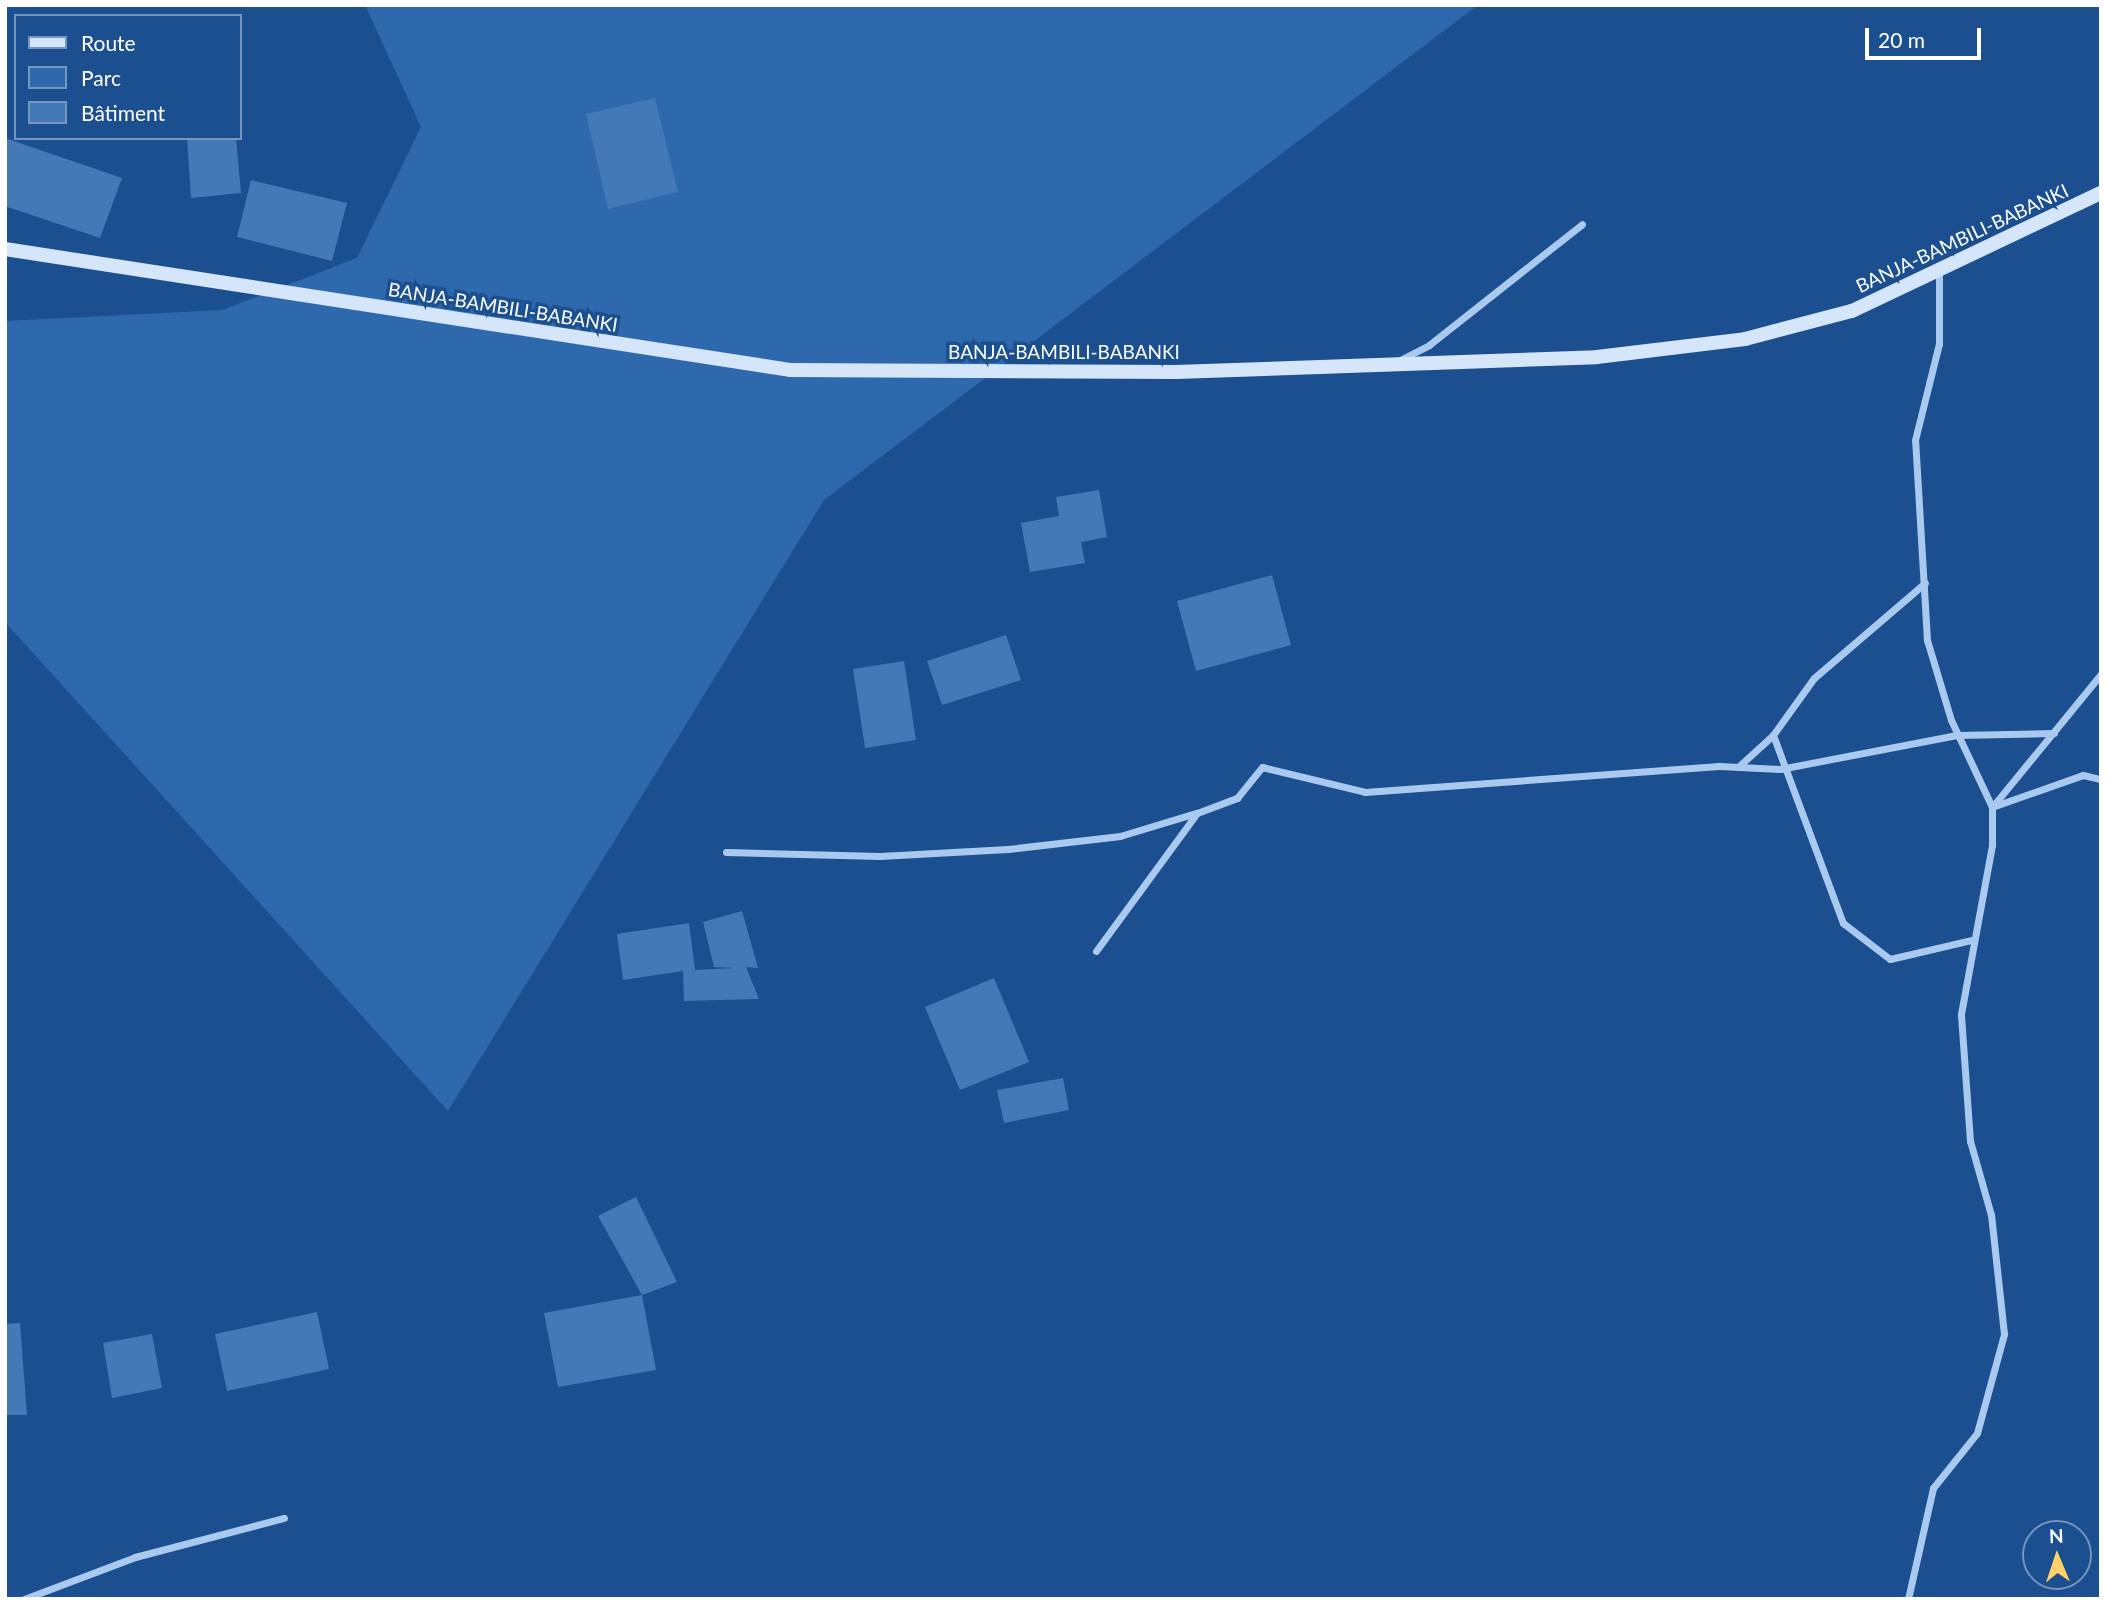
<!DOCTYPE html>
<meta charset="utf-8">
<style>
body{margin:0}
#map{position:relative;width:2106px;height:1604px;overflow:hidden;background:#1b4f8f;font-family:Lato,sans-serif}
div>[style]{position:absolute}
.green>*{inset:0;background:#2e69ad}
.building>*{inset:0;background:#4478b7}
.street>*{height:7px;margin:-3.5px;padding:0 3.5px;transform-origin:3.5px;border-radius:3.5px;background:#a9c9ee}
.secondary>*{height:14px;margin:-7px;padding:0 7px;transform-origin:7px;border-radius:7px;background:#d6e6fa}
span{translate:-50% -50%;white-space:nowrap;text-align:center;line-height:1.15;-webkit-text-stroke:7px #1b4f8f;paint-order:stroke}
.street-label{font-size:19px;color:#fff}
.frame{position:absolute;inset:0;border:7px solid #fff;pointer-events:none}
.legend{position:absolute;left:14px;top:14px;width:228px;height:126px;box-sizing:border-box;background:#1b4f8f;border:2px solid #7695bc;margin:0;padding:9px 12px;list-style:none;font-size:21px;color:#fff}
.legend li{display:flex;align-items:center;gap:14px;height:35px}
.legend b{width:35px;border:2px solid #7695bc}
.north{position:absolute;left:2022px;top:1520px;width:70px;height:70px;box-sizing:border-box;background:#1b4f8f;border:2px solid #7695bc;border-radius:50%;rotate:358deg;font-size:19px;font-weight:700;line-height:28px;text-align:center;color:#fff}
.north::after{content:'';display:block;margin:auto;width:24px;height:32px;background:#ffd166;clip-path:polygon(50% 0,100% 100%,50% 72%,0 100%)}
.scale{position:absolute;left:1865px;top:28px;width:116px;height:32px;box-sizing:border-box;border:4px solid #fff;border-top:0;padding-left:9px;font-size:21px;line-height:24px;white-space:nowrap;color:#fff;-webkit-text-stroke:5px #1b4f8f;paint-order:stroke}
</style>
<div id="map">
<div class="green">
<div style="clip-path:polygon(365px 5px,1478px 5px,824px 500px,448px 1111px,5px 622px,5px 321px,222px 310px,357px 258px,421px 127px)"></div>
</div>
<div class="building">
<div style="clip-path:polygon(655px 98px,678px 192px,608px 209px,586px 114px)"></div>
<div style="clip-path:polygon(5px 138px,122px 178px,100px 238px,5px 206px)"></div>
<div style="clip-path:polygon(187px 138px,236px 138px,241px 193px,191px 198px)"></div>
<div style="clip-path:polygon(251px 180px,347px 203px,332px 261px,237px 237px)"></div>
<div style="clip-path:polygon(1099px 490px,1107px 537px,1081px 542px,1085px 563px,1030px 572px,1021px 523px,1059px 516px,1056px 497px)"></div>
<div style="clip-path:polygon(1272px 575px,1291px 645px,1196px 671px,1177px 601px)"></div>
<div style="clip-path:polygon(1006px 635px,1021px 680px,942px 705px,927px 661px)"></div>
<div style="clip-path:polygon(904px 661px,916px 740px,865px 748px,853px 669px)"></div>
<div style="clip-path:polygon(742px 911px,758px 968px,746px 967px,759px 999px,684px 1001px,683px 971px,623px 980px,617px 934px,689px 923px,695px 970px,734px 968px,714px 967px,703px 922px)"></div>
<div style="clip-path:polygon(994px 978px,1029px 1062px,960px 1090px,925px 1007px)"></div>
<div style="clip-path:polygon(1063px 1078px,1069px 1110px,1004px 1123px,997px 1090px)"></div>
<div style="clip-path:polygon(636px 1197px,677px 1282px,642px 1295px,598px 1216px)"></div>
<div style="clip-path:polygon(642px 1295px,656px 1370px,558px 1387px,544px 1313px)"></div>
<div style="clip-path:polygon(317px 1312px,329px 1369px,227px 1391px,215px 1334px)"></div>
<div style="clip-path:polygon(20px 1323px,27px 1415px,5px 1415px,5px 1324px)"></div>
<div style="clip-path:polygon(152px 1334px,162px 1388px,112px 1398px,103px 1343px)"></div>
</div>
<div class="street">
<div style="left:1398px;top:361px;width:35px;rotate:-27deg"></div>
<div style="left:1429px;top:345px;width:195px;rotate:-38.3deg"></div>
<div style="left:2101px;top:674px;width:172px;rotate:129.3deg"></div>
<div style="left:1992px;top:807px;width:96px;rotate:-19.4deg"></div>
<div style="left:2083px;top:775px;width:18px;rotate:13deg"></div>
<div style="left:1773px;top:735px;width:201px;rotate:69.6deg"></div>
<div style="left:1843px;top:923px;width:59px;rotate:37.5deg"></div>
<div style="left:1890px;top:959px;width:83px;rotate:-13.2deg"></div>
<div style="left:1738px;top:767px;width:47px;rotate:-42.4deg"></div>
<div style="left:1773px;top:735px;width:70px;rotate:-54.3deg"></div>
<div style="left:1814px;top:678px;width:146px;rotate:-40.6deg"></div>
<div style="left:726px;top:852px;width:154px;rotate:1.5deg"></div>
<div style="left:880px;top:856px;width:128px;rotate:-3.1deg"></div>
<div style="left:1008px;top:849px;width:113px;rotate:-6.6deg"></div>
<div style="left:1120px;top:836px;width:79px;rotate:-16.8deg"></div>
<div style="left:1096px;top:951px;width:171px;rotate:-53.8deg"></div>
<div style="left:1197px;top:813px;width:43px;rotate:-20.6deg"></div>
<div style="left:1237px;top:798px;width:40px;rotate:-51deg"></div>
<div style="left:1262px;top:767px;width:106px;rotate:13.6deg"></div>
<div style="left:1365px;top:792px;width:355px;rotate:-4.2deg"></div>
<div style="left:1719px;top:766px;width:61px;rotate:2.8deg"></div>
<div style="left:1780px;top:769px;width:180px;rotate:-10.9deg"></div>
<div style="left:1957px;top:735px;width:97px;rotate:-1.2deg"></div>
<div style="left:24px;top:1599px;width:119px;rotate:-20.7deg"></div>
<div style="left:135px;top:1557px;width:154px;rotate:-14.7deg"></div>
<div style="left:1908px;top:1599px;width:114px;rotate:-77.3deg"></div>
<div style="left:1933px;top:1488px;width:70px;rotate:-51.3deg"></div>
<div style="left:1977px;top:1433px;width:103px;rotate:-74.7deg"></div>
<div style="left:2004px;top:1334px;width:120px;rotate:-96.2deg"></div>
<div style="left:1991px;top:1215px;width:77px;rotate:-105.8deg"></div>
<div style="left:1970px;top:1141px;width:127px;rotate:-94.1deg"></div>
<div style="left:1961px;top:1014px;width:172px;rotate:-79.6deg"></div>
<div style="left:1992px;top:845px;width:38px;rotate:-90deg"></div>
<div style="left:1992px;top:807px;width:96px;rotate:-115.2deg"></div>
<div style="left:1951px;top:720px;width:84px;rotate:-106.7deg"></div>
<div style="left:1927px;top:640px;width:200px;rotate:-93.4deg"></div>
<div style="left:1915px;top:440px;width:99px;rotate:-76deg"></div>
<div style="left:1939px;top:344px;width:69px;rotate:-90deg"></div>
</div>
<div class="secondary">
<div style="left:5px;top:249px;width:794px;rotate:8.76deg"></div>
<div style="left:790px;top:370px;width:386px;rotate:0.3deg"></div>
<div style="left:1176px;top:372px;width:421px;rotate:-2deg"></div>
<div style="left:1597px;top:357px;width:149px;rotate:-6.9deg"></div>
<div style="left:1745px;top:339px;width:111px;rotate:-14.7deg"></div>
<div style="left:1852px;top:311px;width:276px;rotate:-25.4deg"></div>
</div>
<div class="street-label">
<span style="left:1962px;top:238px;rotate:-25deg">BANJA-BAMBILI-BABANKI</span>
<span style="left:503px;top:307px;rotate:9deg">BANJA-BAMBILI-BABANKI</span>
<span style="left:1064px;top:352px">BANJA-BAMBILI-BABANKI</span>
</div>
<div class="frame"></div>
<ul class="legend">
<li><b style="height:9px;background:#d6e6fa"></b>Route</li>
<li><b style="height:19px;background:#2e69ad"></b>Parc</li>
<li><b style="height:19px;background:#4478b7"></b>Bâtiment</li>
</ul>
<div class="north">N</div>
<div class="scale">20 m</div>
</div>
